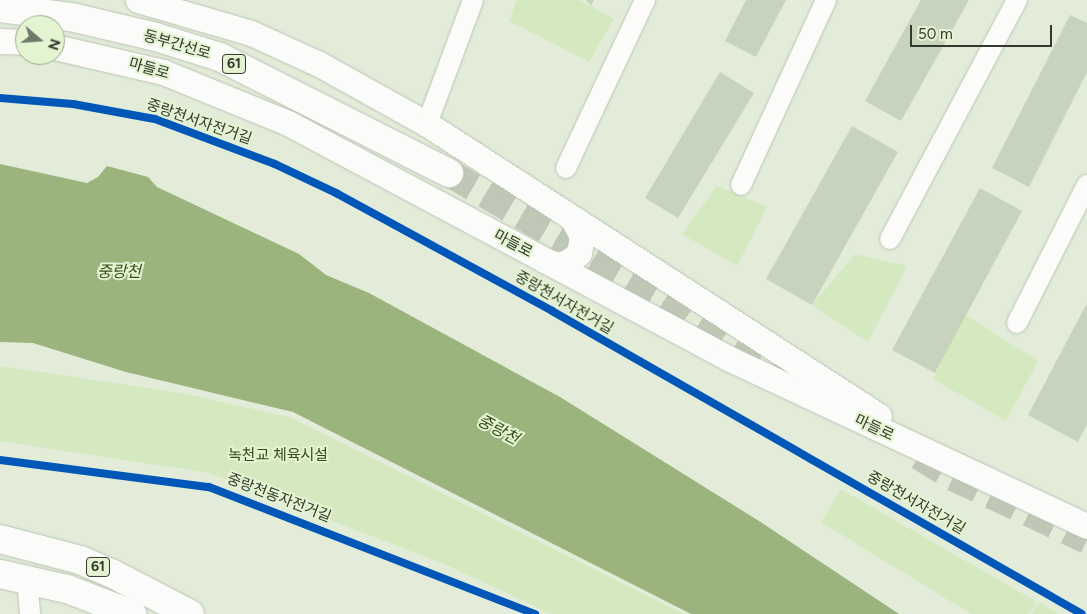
<!DOCTYPE html>
<meta charset="utf-8">
<style>
body{margin:0}
#map{position:relative;width:1087px;height:614px;overflow:hidden;background:#e2ecd9;font-family:Figtree,"Noto Sans KR",sans-serif}
div>[style]{position:absolute}
.green>*{inset:0;background:#d5e9c0}
.water>*{inset:0;background:#9bb47d}
.building>*{inset:0;background:#c8d3bd}
.highway-tunnel>*{height:28px;margin-top:-14px;transform-origin:0;background:repeating-linear-gradient(90deg,#bfc8b6 0 28px,transparent 0 42px)}
.roads{filter:drop-shadow(0 0 1px #bcc3b4) drop-shadow(0 0 1px #bcc3b4)}
.minor>*{height:20px;margin:-10px;padding:0 10px;transform-origin:10px;border-radius:10px;background:#fbfcf9}
.major>*{height:25px;margin:-12.5px;padding:0 12.5px;transform-origin:12.5px;border-radius:12.5px;background:#fbfcf9}
.highway>*{height:28px;margin:-14px;padding:0 14px;transform-origin:14px;border-radius:14px;background:#fbfcf9}
.cycleway>*{height:8px;margin:-4px;padding:0 4px;transform-origin:4px;border-radius:4px;background:#0057b8}
span{translate:-50% -50%;white-space:nowrap;text-align:center;line-height:1.15;-webkit-text-stroke:4px #e2f4d1;paint-order:stroke}
.shield-label span{padding:1px 4px;background:#e2f4d1;border:1px solid;border-radius:4px;-webkit-text-stroke-width:0}
.shield-label{font-size:14px;color:#33392c;font-weight:700}
.street-label{font-size:15px;color:#33392c}
.park-label{font-size:15px;color:#354b18}
.water-label{font-size:16px;color:#364b18;font-style:italic}
.north{position:absolute;left:15px;top:15px;width:50px;height:50px;box-sizing:border-box;background:#e2f4d1;border:1px solid #9ca98f;border-radius:50%;rotate:108deg;font-size:14px;font-weight:700;line-height:20px;text-align:center;color:#33392c}
.north::after{content:'';display:block;margin:auto;width:18px;height:22px;background:#707869;clip-path:polygon(50% 0,100% 100%,50% 72%,0 100%)}
.scale{position:absolute;left:910px;top:25px;width:142px;height:22px;box-sizing:border-box;border:2px solid #33392c;border-top:0;padding-left:6px;font-size:15px;line-height:18px;white-space:nowrap;color:#33392c;-webkit-text-stroke:4px #e2f4d1;paint-order:stroke}
</style>
<div id="map">
<div class="green">
<div style="clip-path:polygon(517px 0,579px 0,614px 19px,589px 62px,509px 21px)"></div>
<div style="clip-path:polygon(717px 186px,767px 207px,737px 266px,682px 234px)"></div>
<div style="clip-path:polygon(855px 254px,907px 266px,868px 342px,812px 305px)"></div>
<div style="clip-path:polygon(964px 314px,1038px 361px,1006px 421px,933px 379px)"></div>
<div style="clip-path:polygon(0 366px,182px 393px,292px 418px,684px 614px,551px 614px,449px 566px,209px 473px,0 441px)"></div>
<div style="clip-path:polygon(841px 489px,1037px 602px,1028px 614px,971px 614px,821px 522px)"></div>
<div style="clip-path:polygon(1039px 602px,1059px 614px,1031px 614px)"></div>
</div>
<div class="water">
<div style="clip-path:polygon(0 164px,87px 183px,98px 177px,107px 166px,148px 177px,157px 187px,299px 254px,326px 275px,369px 293px,560px 397px,759px 521px,899px 614px,691px 614px,293px 412px,126px 372px,33px 343px,0 342px)"></div>
</div>
<div class="building">
<div style="clip-path:polygon(586px 0,594px 0,591px 6px)"></div>
<div style="clip-path:polygon(746px 0,786px 0,756px 57px,725px 41px)"></div>
<div style="clip-path:polygon(921px 0,969px 0,901px 121px,865px 101px)"></div>
<div style="clip-path:polygon(1070px 15px,1087px 23px,1087px 72px,1029px 187px,992px 168px)"></div>
<div style="clip-path:polygon(720px 72px,754px 93px,678px 218px,645px 198px)"></div>
<div style="clip-path:polygon(852px 126px,898px 152px,812px 305px,766px 279px)"></div>
<div style="clip-path:polygon(980px 188px,1022px 211px,935px 373px,892px 350px)"></div>
<div style="clip-path:polygon(1087px 303px,1087px 424px,1078px 442px,1028px 415px)"></div>
</div>
<div class="highway-tunnel">
<div style="left:449px;top:173px;width:250px;rotate:30.3deg"></div>
<div style="left:665px;top:299px;width:160px;rotate:31.7deg"></div>
<div style="left:919px;top:456px;width:40px;rotate:32deg"></div>
<div style="left:953px;top:477px;width:148px;rotate:25.2deg"></div>
</div>
<div class="roads">
<div class="minor">
<div style="left:427px;top:124px;width:132px;rotate:-69.6deg"></div>
<div style="left:566px;top:168px;width:186px;rotate:-64.8deg"></div>
<div style="left:741px;top:185px;width:204px;rotate:-65.3deg"></div>
<div style="left:890px;top:239px;width:271px;rotate:-62deg"></div>
<div style="left:1017px;top:323px;width:155px;rotate:-63.1deg"></div>
<div style="left:27px;top:578px;width:36px;rotate:85deg"></div>
</div>
<div class="major">
<div style="left:138px;top:0;width:118px;rotate:16.3deg"></div>
<div style="left:251px;top:33px;width:75px;rotate:24.5deg"></div>
<div style="left:319px;top:64px;width:124px;rotate:29.1deg"></div>
<div style="left:427px;top:124px;width:538px;rotate:32.86deg"></div>
<div style="left:0;top:41px;width:25px;rotate:2deg"></div>
<div style="left:55px;top:47px;width:111px;rotate:13deg"></div>
<div style="left:163px;top:72px;width:135px;rotate:22.2deg"></div>
<div style="left:288px;top:123px;width:499px;rotate:28.1deg"></div>
<div style="left:728px;top:358px;width:396px;rotate:25.1deg"></div>
<div style="left:544px;top:260px;width:15px;rotate:20deg"></div>
<div style="left:558px;top:265px;width:10px;rotate:-17deg"></div>
<div style="left:568px;top:262px;width:14px;rotate:-39deg"></div>
<div style="left:579px;top:253px;width:17px;rotate:-80deg"></div>
<div style="left:582px;top:236px;width:21px;rotate:-119deg"></div>
</div>
<div class="highway">
<div style="left:0;top:8px;width:72px;rotate:7.2deg"></div>
<div style="left:71px;top:17px;width:87px;rotate:13.2deg"></div>
<div style="left:156px;top:37px;width:67px;rotate:17.4deg"></div>
<div style="left:220px;top:57px;width:257px;rotate:26.9deg"></div>
<div style="left:0;top:539px;width:83px;rotate:14.7deg"></div>
<div style="left:80px;top:560px;width:34px;rotate:23deg"></div>
<div style="left:111px;top:573px;width:89px;rotate:27.4deg"></div>
<div style="left:0;top:574px;width:69px;rotate:12.6deg"></div>
<div style="left:67px;top:589px;width:70px;rotate:21deg"></div>
</div>
</div>
<div class="cycleway">
<div style="left:0;top:98px;width:73px;rotate:4.7deg"></div>
<div style="left:73px;top:104px;width:83px;rotate:10.4deg"></div>
<div style="left:155px;top:119px;width:128px;rotate:20.6deg"></div>
<div style="left:275px;top:164px;width:68px;rotate:25.4deg"></div>
<div style="left:336px;top:193px;width:246px;rotate:28.6deg"></div>
<div style="left:552px;top:311px;width:610px;rotate:29.76deg"></div>
<div style="left:0;top:460px;width:211px;rotate:7.4deg"></div>
<div style="left:209px;top:487px;width:350px;rotate:21.3deg"></div>
</div>
<div class="shield-label">
<span style="left:234px;top:64px">61</span>
<span style="left:98px;top:567px">61</span>
</div>
<div class="street-label">
<span style="left:177px;top:45px;rotate:16deg">동부간선로</span>
<span style="left:149px;top:69px;rotate:16deg">마들로</span>
<span style="left:199px;top:122px;rotate:19deg">중랑천서자전거길</span>
<span style="left:513px;top:244px;rotate:28deg">마들로</span>
<span style="left:564px;top:303px;rotate:30deg">중랑천서자전거길</span>
<span style="left:874px;top:428px;rotate:25deg">마들로</span>
<span style="left:279px;top:498px;rotate:21deg">중랑천동자전거길</span>
<span style="left:916px;top:503px;rotate:30deg">중랑천서자전거길</span>
</div>
<div class="park-label">
<span style="left:278px;top:456px">녹천교 체육시설</span>
</div>
<div class="water-label">
<span style="left:119px;top:272px">중랑천</span>
<span style="left:498px;top:430px;rotate:28deg">중랑천</span>
</div>
<div class="north">N</div>
<div class="scale">50 m</div>
</div>
